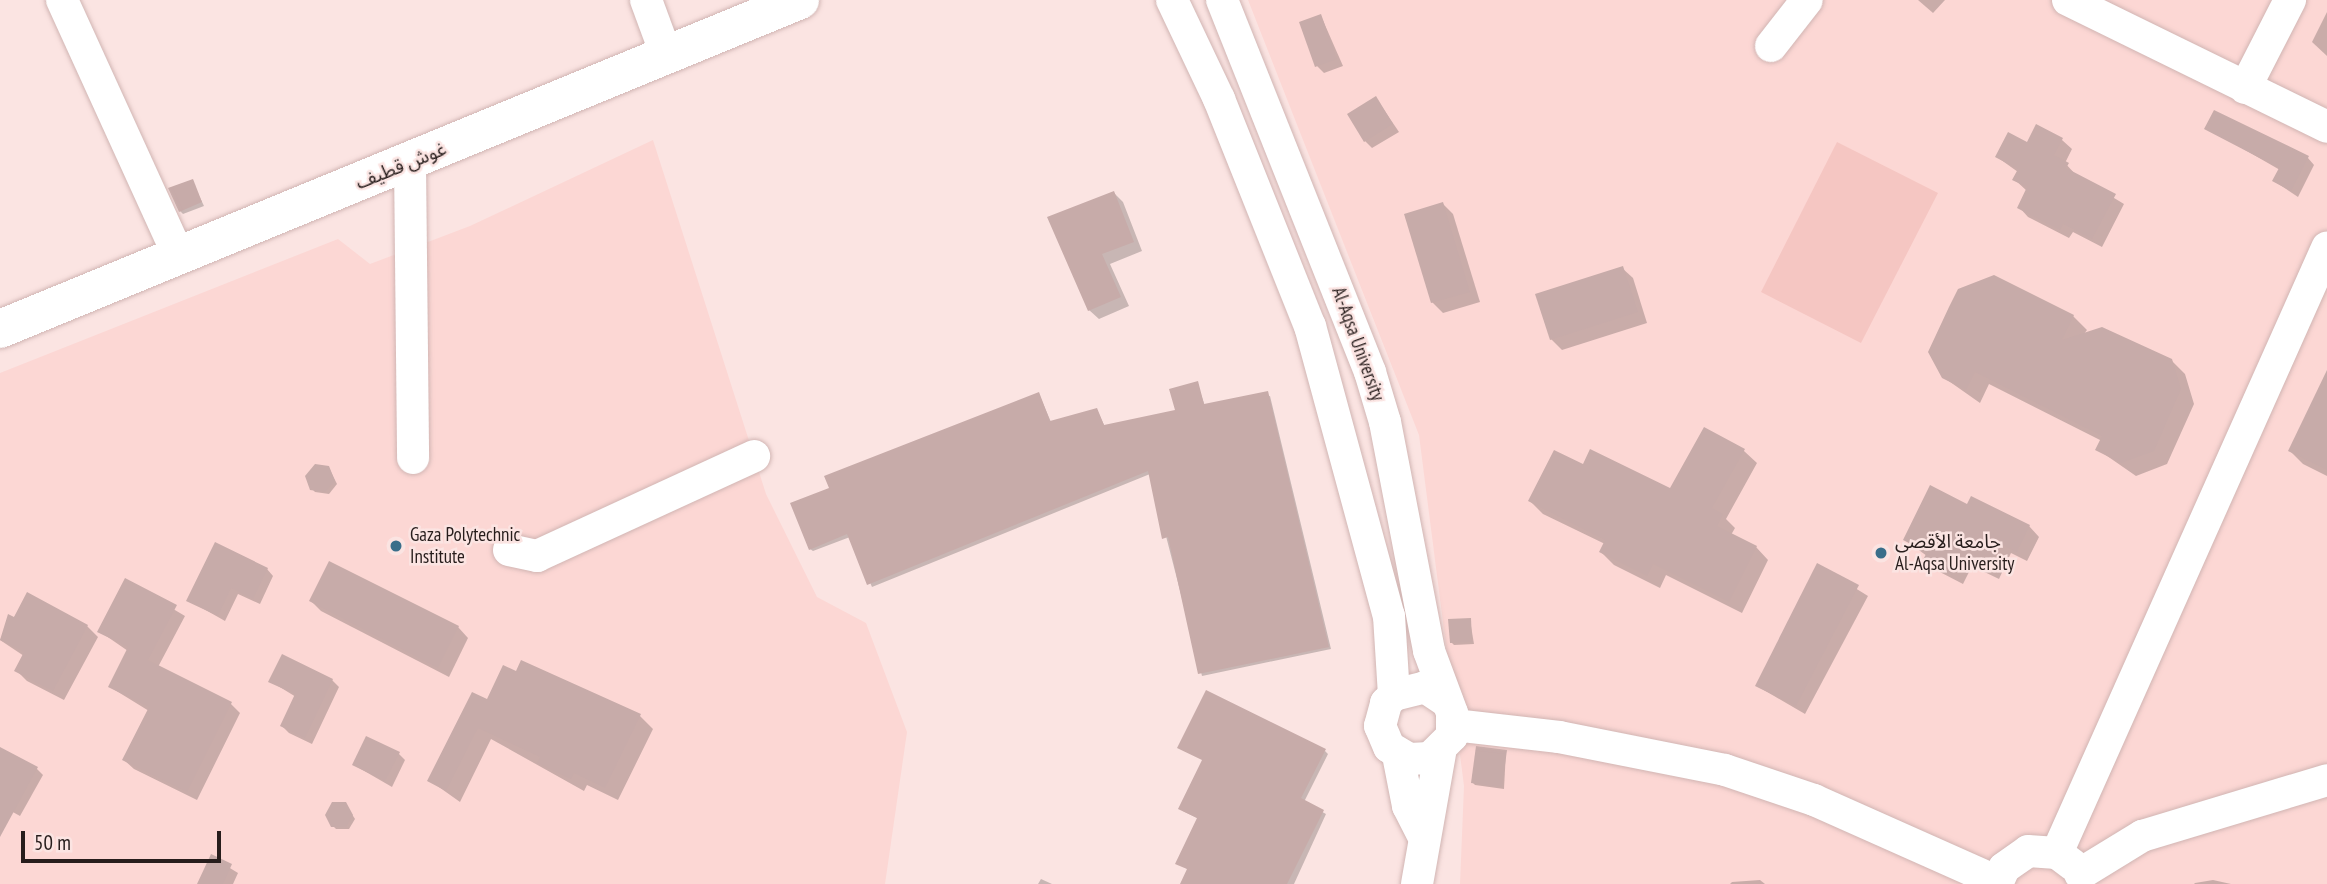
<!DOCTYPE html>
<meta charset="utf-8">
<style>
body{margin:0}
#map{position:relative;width:2327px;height:884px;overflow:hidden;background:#fbe4e2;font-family:"PT Sans Narrow","Noto Sans Arabic",sans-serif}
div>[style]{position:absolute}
.built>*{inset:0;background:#fcd7d4}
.green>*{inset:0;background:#f5c6c2}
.shadow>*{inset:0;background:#0003}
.building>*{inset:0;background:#c7aba9}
.roads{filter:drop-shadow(0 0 2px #d1b5b3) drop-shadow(0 0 2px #d1b5b3)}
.minor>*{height:32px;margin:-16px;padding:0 16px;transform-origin:16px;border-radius:16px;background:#fff}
.major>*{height:38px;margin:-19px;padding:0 19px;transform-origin:19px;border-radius:19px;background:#fff}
.dots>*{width:19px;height:19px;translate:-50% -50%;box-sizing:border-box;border:4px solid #fbe4e2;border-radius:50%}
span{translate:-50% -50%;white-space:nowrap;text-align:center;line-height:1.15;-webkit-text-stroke:5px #fbe4e2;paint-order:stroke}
.street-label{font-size:19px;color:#271d1c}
.poi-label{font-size:19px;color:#271d1c}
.left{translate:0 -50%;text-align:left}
.scale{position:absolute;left:21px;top:831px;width:200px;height:32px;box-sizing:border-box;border:4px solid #271d1c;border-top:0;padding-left:9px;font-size:21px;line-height:24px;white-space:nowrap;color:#271d1c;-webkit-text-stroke:5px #fbe4e2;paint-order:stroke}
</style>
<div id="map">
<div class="built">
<div style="clip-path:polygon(1248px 0,2327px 0,2327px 884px,1460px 884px,1464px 786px,1419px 435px)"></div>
<div style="clip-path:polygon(653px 140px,766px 494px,817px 597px,866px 623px,907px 732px,885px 884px,0 884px,0 373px,338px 239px,370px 264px,470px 226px)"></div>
</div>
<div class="green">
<div style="clip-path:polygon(1837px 142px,1938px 193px,1861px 343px,1761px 292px)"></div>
</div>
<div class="shadow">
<div style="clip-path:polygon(1918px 0,1945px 0,1933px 13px)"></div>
<div style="clip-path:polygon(2327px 12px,2327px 56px,2312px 42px)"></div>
<div style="clip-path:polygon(1321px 16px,1343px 66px,1324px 73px,1317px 66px)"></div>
<div style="clip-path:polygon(1376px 98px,1399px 132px,1372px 148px,1365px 141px)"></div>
<div style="clip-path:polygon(2207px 128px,2308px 158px,2314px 165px,2298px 197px,2274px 181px,2280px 170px)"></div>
<div style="clip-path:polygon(2062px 140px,2072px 149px,2065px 163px,2076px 175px,2124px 204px,2102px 247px,2073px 232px,2069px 238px,2028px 217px,2019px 207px,2027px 191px,2014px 179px,2018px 172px,1997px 157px,2028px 144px)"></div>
<div style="clip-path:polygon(192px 181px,204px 206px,183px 214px,180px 211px)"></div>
<div style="clip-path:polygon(1114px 193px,1123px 202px,1142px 251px,1110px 264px,1129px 306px,1099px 319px,1089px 310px)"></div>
<div style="clip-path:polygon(1443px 204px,1453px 214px,1480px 302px,1443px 313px,1432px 302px)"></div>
<div style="clip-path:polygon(1622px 268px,1633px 278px,1647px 323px,1562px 350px,1551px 339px)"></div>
<div style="clip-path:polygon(2073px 316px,2087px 330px,2084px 334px,2171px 360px,2185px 374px,2194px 404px,2167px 464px,2136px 476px,2097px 449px,2102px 441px,1989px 384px,1980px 403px,1943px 377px)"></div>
<div style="clip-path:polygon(1197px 383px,1205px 406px,1270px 396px,1331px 649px,1202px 676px,1150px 474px,872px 587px,850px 537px,813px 551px,810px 549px,831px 489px,1039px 394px,1051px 422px,1097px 410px,1105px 427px,1178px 412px)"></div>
<div style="clip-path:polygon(2327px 397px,2327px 476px,2303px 464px,2290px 451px)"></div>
<div style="clip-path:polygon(1704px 429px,1744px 451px,1757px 463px,1726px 519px,1735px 528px,1731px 535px,1756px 547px,1768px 560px,1742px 613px,1666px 575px,1660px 588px,1614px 565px,1601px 552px,1605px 544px,1543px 514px,1530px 501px,1583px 466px,1671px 490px)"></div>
<div style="clip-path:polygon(329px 468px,337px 484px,329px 494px,315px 492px,312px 489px)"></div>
<div style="clip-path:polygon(2029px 526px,2039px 537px,2027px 561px,2011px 553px,1999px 579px,1972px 566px,1963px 584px,1936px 570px,1927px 556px,1905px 540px)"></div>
<div style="clip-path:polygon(1818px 565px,1868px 596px,1805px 714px,1757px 686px)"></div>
<div style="clip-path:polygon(267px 569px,273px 576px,260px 604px,238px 594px,225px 621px,188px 600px)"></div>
<div style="clip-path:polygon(126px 581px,185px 616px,158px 667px,231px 704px,240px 713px,197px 800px,134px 769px,124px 760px,149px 711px,110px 687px,128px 651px,99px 631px)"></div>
<div style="clip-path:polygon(28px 595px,87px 626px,98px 637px,64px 700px,27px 681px,16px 670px,24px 656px,0 640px)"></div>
<div style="clip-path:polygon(311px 601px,458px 627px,468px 638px,449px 677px,321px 611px)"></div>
<div style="clip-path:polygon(1470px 620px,1474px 644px,1454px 645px,1451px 642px)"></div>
<div style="clip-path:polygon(332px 680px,339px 687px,312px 744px,289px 733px,282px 726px,296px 697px,270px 681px)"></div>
<div style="clip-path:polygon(488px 702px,640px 716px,653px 729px,618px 800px,587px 785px,584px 791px,491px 739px,460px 802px,429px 780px)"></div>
<div style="clip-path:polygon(1325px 751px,1328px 754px,1304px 802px,1326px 814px,1294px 884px,1182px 884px,1189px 870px,1178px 863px,1199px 819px,1183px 811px)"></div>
<div style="clip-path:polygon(1506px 751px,1504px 789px,1475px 785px,1472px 782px)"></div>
<div style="clip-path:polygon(398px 753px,405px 760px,392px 787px,354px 765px)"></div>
<div style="clip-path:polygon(0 762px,37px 769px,43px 775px,20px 816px,0 805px)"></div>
<div style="clip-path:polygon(348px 808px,355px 819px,349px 829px,336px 829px,333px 826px)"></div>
<div style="clip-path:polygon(212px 857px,238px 873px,233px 884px,199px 884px)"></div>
<div style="clip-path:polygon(1041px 879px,1052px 884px,1038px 884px)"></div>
<div style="clip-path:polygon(1760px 880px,1765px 884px,1730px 884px,1732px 882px)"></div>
<div style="clip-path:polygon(2213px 880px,2231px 884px,2194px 884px,2195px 883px)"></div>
</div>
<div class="building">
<div style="clip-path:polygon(1321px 14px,1337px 59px,1315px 67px,1299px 22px)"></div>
<div style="clip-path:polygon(1376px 96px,1393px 124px,1364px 142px,1347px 114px)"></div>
<div style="clip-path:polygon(2214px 110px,2309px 156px,2291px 191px,2272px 181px,2279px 168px,2204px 129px)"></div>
<div style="clip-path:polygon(2036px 124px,2063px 138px,2054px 155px,2069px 163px,2066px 168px,2116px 194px,2092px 239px,2063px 224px,2060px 230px,2017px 208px,2027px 187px,2012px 180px,2018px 169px,1995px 157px,2008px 132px,2027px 142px)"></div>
<div style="clip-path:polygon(193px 179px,202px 202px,179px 212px,168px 188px)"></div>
<div style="clip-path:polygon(1114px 191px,1134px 242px,1102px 254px,1121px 297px,1088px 311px,1047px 217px)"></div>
<div style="clip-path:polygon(1443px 202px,1470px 292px,1431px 303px,1404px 214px)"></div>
<div style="clip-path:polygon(1623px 266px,1638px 312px,1550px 340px,1535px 294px)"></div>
<div style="clip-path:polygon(1994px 275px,2074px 315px,2062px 340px,2102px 327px,2172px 359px,2181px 389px,2154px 451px,2121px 463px,2095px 450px,2102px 436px,1975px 372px,1966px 390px,1942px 378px,1928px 352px,1949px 307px,1958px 289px)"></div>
<div style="clip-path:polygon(2327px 370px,2327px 470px,2288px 451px)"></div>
<div style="clip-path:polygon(1198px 381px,1204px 404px,1268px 391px,1329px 647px,1198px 674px,1168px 537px,1162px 539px,1148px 471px,867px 585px,847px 534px,809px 550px,790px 503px,829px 488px,824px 476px,1039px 392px,1050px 421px,1097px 408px,1104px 425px,1175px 410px,1169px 389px)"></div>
<div style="clip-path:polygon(1704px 427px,1745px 449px,1712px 508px,1723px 514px,1717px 526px,1757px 546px,1729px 602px,1653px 564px,1647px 576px,1599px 552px,1605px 540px,1528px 501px,1554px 450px,1583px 464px,1590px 449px,1670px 488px)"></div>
<div style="clip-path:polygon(315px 464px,329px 466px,335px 481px,325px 492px,310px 490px,305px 476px)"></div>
<div style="clip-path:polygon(1930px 485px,1967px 504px,1971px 496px,2030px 525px,2017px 552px,2000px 544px,1988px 570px,1961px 557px,1952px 575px,1923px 560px,1927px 552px,1903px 540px)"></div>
<div style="clip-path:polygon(215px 542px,268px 568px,253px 599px,231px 588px,218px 616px,186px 601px)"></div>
<div style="clip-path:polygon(329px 561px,459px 626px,438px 668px,309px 601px)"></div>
<div style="clip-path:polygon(1817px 563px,1859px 585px,1796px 706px,1755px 686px)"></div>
<div style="clip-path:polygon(125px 578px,177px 605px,148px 660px,232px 702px,187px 792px,122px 760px,149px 707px,108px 687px,128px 647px,97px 632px)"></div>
<div style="clip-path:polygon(27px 592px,88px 625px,53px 691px,14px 671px,24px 652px,0 640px,8px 614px,14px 617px)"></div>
<div style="clip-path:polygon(1471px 618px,1472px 642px,1450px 643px,1448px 619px)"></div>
<div style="clip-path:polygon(282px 654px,333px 679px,305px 738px,280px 726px,295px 694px,268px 682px)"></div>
<div style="clip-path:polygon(521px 660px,641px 714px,605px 788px,574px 773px,571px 779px,537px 763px,540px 757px,478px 728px,446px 791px,427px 781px,472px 692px,487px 699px,503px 665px,516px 671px)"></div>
<div style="clip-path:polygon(1206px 690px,1326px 749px,1301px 798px,1324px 810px,1287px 884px,1180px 884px,1187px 869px,1175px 864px,1197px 818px,1178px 809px,1202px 760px,1177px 748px)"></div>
<div style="clip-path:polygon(366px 736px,400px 752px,385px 781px,352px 765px)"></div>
<div style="clip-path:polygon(1476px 746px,1507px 750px,1502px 787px,1471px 783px)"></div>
<div style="clip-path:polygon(0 747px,38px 767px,0 837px)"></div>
<div style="clip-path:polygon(332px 802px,346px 802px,353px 815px,346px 827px,331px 827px,325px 815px)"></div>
<div style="clip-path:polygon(211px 854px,232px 864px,223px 884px,197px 884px)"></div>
</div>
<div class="roads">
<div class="minor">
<div style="left:62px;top:0;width:282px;rotate:65.5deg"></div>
<div style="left:646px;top:0;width:61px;rotate:69.8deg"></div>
<div style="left:1172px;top:0;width:110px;rotate:64.6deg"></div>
<div style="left:1219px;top:99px;width:245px;rotate:68.2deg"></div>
<div style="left:1310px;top:326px;width:301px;rotate:74.8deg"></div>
<div style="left:1389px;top:616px;width:79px;rotate:86.4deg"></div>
<div style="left:1222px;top:0;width:400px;rotate:68.3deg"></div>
<div style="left:1370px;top:372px;width:52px;rotate:73.3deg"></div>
<div style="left:1385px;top:422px;width:233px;rotate:79.1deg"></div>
<div style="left:1429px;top:651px;width:66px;rotate:69.6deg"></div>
<div style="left:1452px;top:713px;width:23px;rotate:90deg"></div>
<div style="left:1452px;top:736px;width:31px;rotate:135deg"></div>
<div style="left:1430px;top:758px;width:21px;rotate:177deg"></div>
<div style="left:1409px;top:759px;width:23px;rotate:-149deg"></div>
<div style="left:1389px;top:747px;width:23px;rotate:-113deg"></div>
<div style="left:1380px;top:726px;width:24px;rotate:-75deg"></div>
<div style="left:1386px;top:703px;width:11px;rotate:-45deg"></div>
<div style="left:1394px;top:695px;width:32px;rotate:-14deg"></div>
<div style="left:1425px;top:687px;width:27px;rotate:34deg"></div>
<div style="left:2068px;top:0;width:288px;rotate:26.1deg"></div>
<div style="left:1771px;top:46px;width:58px;rotate:-52deg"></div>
<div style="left:2245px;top:88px;width:99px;rotate:-62.9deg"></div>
<div style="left:410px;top:162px;width:296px;rotate:89.4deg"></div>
<div style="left:509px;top:550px;width:29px;rotate:12deg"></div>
<div style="left:537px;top:556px;width:239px;rotate:-24.7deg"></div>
<div style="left:1454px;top:725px;width:106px;rotate:6.5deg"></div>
<div style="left:1559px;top:737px;width:169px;rotate:11.2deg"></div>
<div style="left:1725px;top:770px;width:94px;rotate:18.6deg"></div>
<div style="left:1814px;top:800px;width:201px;rotate:24deg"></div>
<div style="left:1398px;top:755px;width:52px;rotate:78.9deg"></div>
<div style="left:1408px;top:806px;width:34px;rotate:63deg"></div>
<div style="left:2057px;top:853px;width:663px;rotate:-65.95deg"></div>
<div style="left:2080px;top:874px;width:73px;rotate:-31.5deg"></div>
<div style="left:2142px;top:836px;width:193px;rotate:-16.8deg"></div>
<div style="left:1417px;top:884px;width:133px;rotate:-80deg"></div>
<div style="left:1997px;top:884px;width:17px;rotate:-66deg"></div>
<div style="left:2004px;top:868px;width:29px;rotate:-35deg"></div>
<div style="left:2028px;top:851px;width:29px;rotate:4deg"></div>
<div style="left:2057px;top:853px;width:20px;rotate:37deg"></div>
</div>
<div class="major">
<div style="left:0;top:329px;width:865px;rotate:-22.35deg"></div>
</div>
</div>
<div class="dots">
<div style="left:396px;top:546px;background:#396e8a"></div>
<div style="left:1881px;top:553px;background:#396e8a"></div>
</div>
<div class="street-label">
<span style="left:401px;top:166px;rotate:-22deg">غوش قطيف</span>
<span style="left:1358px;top:344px;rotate:70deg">Al-Aqsa University</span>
</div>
<div class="poi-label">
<span class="left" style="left:410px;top:546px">Gaza Polytechnic<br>Institute</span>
<span class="left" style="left:1895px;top:553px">جامعة الأقصى<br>Al-Aqsa University</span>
</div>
<div class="scale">50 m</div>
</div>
